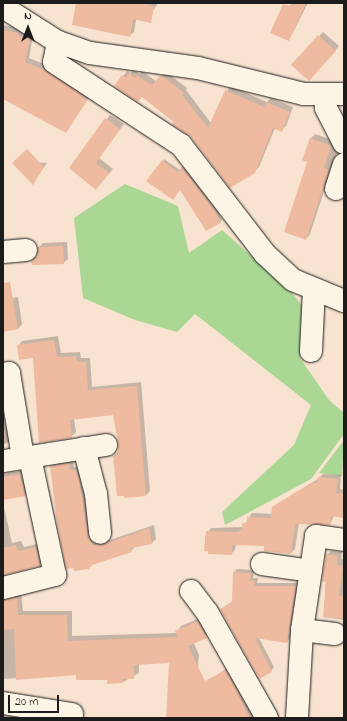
<!DOCTYPE html>
<style>
body{margin:0}
#map{position:relative;width:347px;height:721px;overflow:hidden;background:#f8e3d0;font-family:"Indie Flower",sans-serif}
div>[style]{position:absolute}
.green>*{inset:0;background:#abd795}
.shadow>*{inset:0;background:#0003}
.building>*{inset:0;background:#eebaa0}
.roads{filter:drop-shadow(0 0 1px #1c1c1c) drop-shadow(0 0 1px #1c1c1c)}
.minor>*{height:22px;margin:-11px;padding:0 11px;transform-origin:11px;border-radius:11px;background:#fcf5e5}
span{translate:-50% -50%;white-space:nowrap;text-align:center;line-height:1.15;-webkit-text-stroke:3.5px #fcf5e5;paint-order:stroke}
.frame{position:absolute;inset:0;border:4px solid #1c1c1c;pointer-events:none}
.north{position:absolute;left:8px;top:8px;width:40px;height:40px;-webkit-text-stroke:3px #fcf5e5;paint-order:stroke;rotate:0deg;font-size:11px;font-weight:700;line-height:16px;text-align:center;color:#1c1c1c}
.north::after{content:'';display:block;margin:auto;width:14px;height:18px;background:#1c1c1c;clip-path:polygon(50% 0,100% 100%,50% 72%,0 100%)}
.scale{position:absolute;left:8px;top:695px;width:51px;height:18px;box-sizing:border-box;border:2px solid #1c1c1c;border-top:0;padding-left:5px;font-size:12px;line-height:14px;white-space:nowrap;color:#1c1c1c;-webkit-text-stroke:3px #fcf5e5;paint-order:stroke}
</style>
<div id="map">
<div class="green">
<div style="clip-path:polygon(125px 184px,178px 206px,189px 253px,222px 230px,290px 290px,303px 307px,300px 358px,329px 400px,344px 413px,344px 434px,311px 479px,225px 525px,222px 512px,294px 445px,311px 405px,195px 314px,177px 332px,135px 320px,83px 298px,74px 218px)"></div>
<div style="clip-path:polygon(344px 440px,342px 476px,319px 473px)"></div>
</div>
<div class="shadow">
<div style="clip-path:polygon(78px 3px,158px 3px,152px 12px,139px 4px,134px 32px,129px 36px)"></div>
<div style="clip-path:polygon(294px 3px,308px 3px,289px 40px,284px 9px)"></div>
<div style="clip-path:polygon(3px 25px,23px 29px,33px 35px,29px 58px,49px 66px,91px 94px,66px 131px,3px 98px)"></div>
<div style="clip-path:polygon(323px 32px,339px 46px,313px 75px,293px 65px)"></div>
<div style="clip-path:polygon(134px 70px,140px 74px,142px 71px,157px 82px,166px 72px,187px 88px,186px 90px,211px 123px,230px 86px,267px 102px,271px 98px,293px 107px,286px 126px,281px 130px,275px 128px,259px 167px,254px 172px,191px 136px,142px 96px,115px 86px,127px 71px,130px 73px)"></div>
<div style="clip-path:polygon(110px 115px,124px 124px,99px 158px,113px 169px,100px 184px,70px 168px)"></div>
<div style="clip-path:polygon(315px 134px,335px 141px,341px 149px,336px 155px,310px 234px,306px 239px,310px 139px)"></div>
<div style="clip-path:polygon(164px 159px,180px 170px,184px 165px,216px 207px,222px 220px,220px 222px,163px 161px)"></div>
<div style="clip-path:polygon(20px 161px,47px 163px,33px 183px)"></div>
<div style="clip-path:polygon(67px 242px,68px 259px,63px 263px,38px 255px,39px 247px,43px 243px)"></div>
<div style="clip-path:polygon(18px 297px,22px 324px,18px 329px,3px 330px,3px 300px)"></div>
<div style="clip-path:polygon(58px 336px,61px 353px,80px 352px,81px 358px,90px 358px,92px 387px,141px 382px,150px 491px,146px 495px,125px 497px,114px 456px,118px 452px,119px 443px,114px 414px,74px 419px,76px 432px,71px 437px,40px 442px,34px 357px,18px 346px,22px 341px)"></div>
<div style="clip-path:polygon(3px 407px,6px 428px,10px 427px,12px 440px,3px 445px)"></div>
<div style="clip-path:polygon(73px 460px,74px 467px,80px 466px,107px 541px,154px 525px,156px 539px,152px 543px,135px 547px,131px 551px,93px 564px,89px 568px,51px 467px,55px 462px)"></div>
<div style="clip-path:polygon(25px 470px,30px 491px,25px 495px,3px 499px,3px 474px)"></div>
<div style="clip-path:polygon(323px 474px,341px 475px,340px 489px,344px 490px,344px 517px,334px 516px,330px 524px,299px 523px,295px 549px,291px 553px,266px 545px,236px 544px,235px 550px,231px 554px,205px 550px,205px 537px,211px 528px,243px 527px,252px 513px,272px 514px,273px 508px,277px 504px,318px 479px)"></div>
<div style="clip-path:polygon(3px 503px,12px 543px,21px 541px,24px 547px,41px 543px,44px 560px,40px 565px,3px 574px)"></div>
<div style="clip-path:polygon(331px 551px,342px 552px,341px 559px,344px 559px,344px 620px,324px 617px,327px 555px)"></div>
<div style="clip-path:polygon(237px 569px,254px 570px,253px 578px,258px 578px,257px 583px,299px 583px,290px 638px,287px 642px,259px 638px,274px 667px,271px 671px,221px 609px,233px 601px,234px 572px)"></div>
<div style="clip-path:polygon(21px 593px,23px 611px,72px 611px,72px 636px,177px 633px,181px 626px,202px 617px,211px 632px,194px 643px,199px 655px,192px 718px,167px 718px,170px 662px,139px 664px,139px 673px,123px 682px,77px 674px,3px 679px,3px 595px)"></div>
<div style="clip-path:polygon(232px 664px,259px 718px,213px 718px,215px 677px)"></div>
<div style="clip-path:polygon(3px 710px,46px 718px,3px 718px)"></div>
</div>
<div class="building">
<div style="clip-path:polygon(76px 3px,148px 3px,148px 5px,154px 7px,151px 23px,133px 19px,130px 37px,72px 25px)"></div>
<div style="clip-path:polygon(295px 3px,306px 3px,289px 41px,270px 33px,283px 4px,290px 6px)"></div>
<div style="clip-path:polygon(3px 30px,19px 33px,18px 36px,30px 39px,25px 62px,45px 70px,88px 99px,66px 133px,3px 99px)"></div>
<div style="clip-path:polygon(318px 35px,336px 51px,309px 81px,291px 65px)"></div>
<div style="clip-path:polygon(129px 73px,135px 78px,137px 75px,152px 85px,161px 75px,184px 93px,182px 95px,208px 128px,225px 90px,264px 107px,266px 102px,290px 112px,282px 132px,273px 128px,255px 173px,230px 188px,191px 137px,171px 124px,174px 122px,142px 97px,138px 102px,114px 86px,122px 75px,126px 77px)"></div>
<div style="clip-path:polygon(105px 118px,120px 129px,96px 163px,109px 173px,96px 190px,69px 168px)"></div>
<div style="clip-path:polygon(310px 138px,331px 146px,324px 168px,329px 170px,306px 240px,284px 232px,307px 162px,302px 160px)"></div>
<div style="clip-path:polygon(27px 149px,44px 167px,33px 185px,12px 163px)"></div>
<div style="clip-path:polygon(162px 160px,177px 172px,182px 167px,214px 209px,221px 223px,206px 231px,180px 190px,173px 200px,146px 181px)"></div>
<div style="clip-path:polygon(63px 246px,64px 264px,32px 265px,31px 261px,37px 255px,38px 247px)"></div>
<div style="clip-path:polygon(10px 282px,18px 329px,3px 332px,3px 283px)"></div>
<div style="clip-path:polygon(54px 340px,57px 357px,76px 356px,77px 362px,86px 362px,88px 390px,137px 386px,146px 496px,124px 498px,124px 496px,117px 496px,113px 456px,118px 455px,118px 443px,113px 415px,70px 420px,72px 438px,39px 443px,33px 358px,19px 360px,17px 345px)"></div>
<div style="clip-path:polygon(69px 463px,70px 470px,76px 470px,79px 479px,88px 534px,92px 545px,102px 545px,149px 528px,152px 544px,130px 548px,132px 552px,89px 566px,89px 569px,74px 571px,74px 568px,66px 569px,57px 523px,50px 466px)"></div>
<div style="clip-path:polygon(20px 474px,26px 496px,3px 500px,3px 477px)"></div>
<div style="clip-path:polygon(318px 477px,338px 479px,336px 493px,344px 494px,344px 518px,331px 516px,330px 525px,295px 524px,291px 554px,264px 551px,264px 546px,232px 545px,232px 555px,208px 554px,208px 551px,204px 551px,206px 531px,236px 532px,242px 530px,242px 523px,247px 523px,247px 517px,271px 518px,272px 507px,311px 483px,317px 483px)"></div>
<div style="clip-path:polygon(16px 545px,19px 551px,36px 547px,40px 566px,3px 575px,3px 548px)"></div>
<div style="clip-path:polygon(326px 554px,338px 556px,337px 565px,343px 566px,339px 596px,344px 596px,344px 619px,323px 617px,326px 582px,322px 581px)"></div>
<div style="clip-path:polygon(233px 572px,251px 573px,250px 581px,255px 581px,254px 586px,296px 586px,287px 643px,255px 638px,272px 672px,259px 679px,220px 609px,232px 603px)"></div>
<div style="clip-path:polygon(17px 597px,18px 615px,67px 615px,68px 641px,178px 637px,175px 631px,198px 621px,207px 638px,188px 646px,205px 681px,226px 670px,250px 718px,166px 718px,169px 663px,134px 665px,134px 679px,123px 679px,123px 683px,107px 684px,107px 680px,76px 680px,76px 675px,16px 680px,14px 629px,3px 630px,3px 600px)"></div>
</div>
<div class="roads">
<div class="minor">
<div style="left:3px;top:7px;width:65px;rotate:32.5deg"></div>
<div style="left:58px;top:42px;width:34px;rotate:19deg"></div>
<div style="left:90px;top:53px;width:109px;rotate:7.9deg"></div>
<div style="left:198px;top:68px;width:109px;rotate:13.8deg"></div>
<div style="left:304px;top:94px;width:40px"></div>
<div style="left:58px;top:42px;width:20px;rotate:101deg"></div>
<div style="left:54px;top:62px;width:152px;rotate:33.2deg"></div>
<div style="left:181px;top:145px;width:138px;rotate:52.4deg"></div>
<div style="left:265px;top:254px;width:38px;rotate:43deg"></div>
<div style="left:293px;top:280px;width:55px;rotate:22.4deg"></div>
<div style="left:325px;top:96px;width:12px;rotate:85deg"></div>
<div style="left:326px;top:108px;width:39px;rotate:63deg"></div>
<div style="left:336px;top:189px;width:26px;rotate:-72deg"></div>
<div style="left:3px;top:252px;width:23px;rotate:-5deg"></div>
<div style="left:311px;top:351px;width:61px;rotate:-87.2deg"></div>
<div style="left:3px;top:374px;width:6px;rotate:-9deg"></div>
<div style="left:9px;top:373px;width:86px;rotate:80.6deg"></div>
<div style="left:23px;top:458px;width:20px;rotate:171deg"></div>
<div style="left:84px;top:448px;width:48px;rotate:75.4deg"></div>
<div style="left:96px;top:494px;width:39px;rotate:84deg"></div>
<div style="left:23px;top:458px;width:84px;rotate:-8.9deg"></div>
<div style="left:262px;top:564px;width:49px;rotate:8.1deg"></div>
<div style="left:3px;top:588px;width:54px;rotate:-14deg"></div>
<div style="left:55px;top:575px;width:121px;rotate:-102deg"></div>
<div style="left:191px;top:591px;width:26px;rotate:53deg"></div>
<div style="left:207px;top:612px;width:122px;rotate:60.5deg"></div>
<div style="left:302px;top:630px;width:33px;rotate:7deg"></div>
<div style="left:3px;top:703px;width:70px;rotate:9.1deg"></div>
<div style="left:297px;top:718px;width:88px;rotate:-86.7deg"></div>
<div style="left:302px;top:630px;width:95px;rotate:-81.5deg"></div>
<div style="left:316px;top:536px;width:28px;rotate:8deg"></div>
</div>
</div>
<div class="frame"></div>
<div class="north">N</div>
<div class="scale">20 m</div>
</div>
